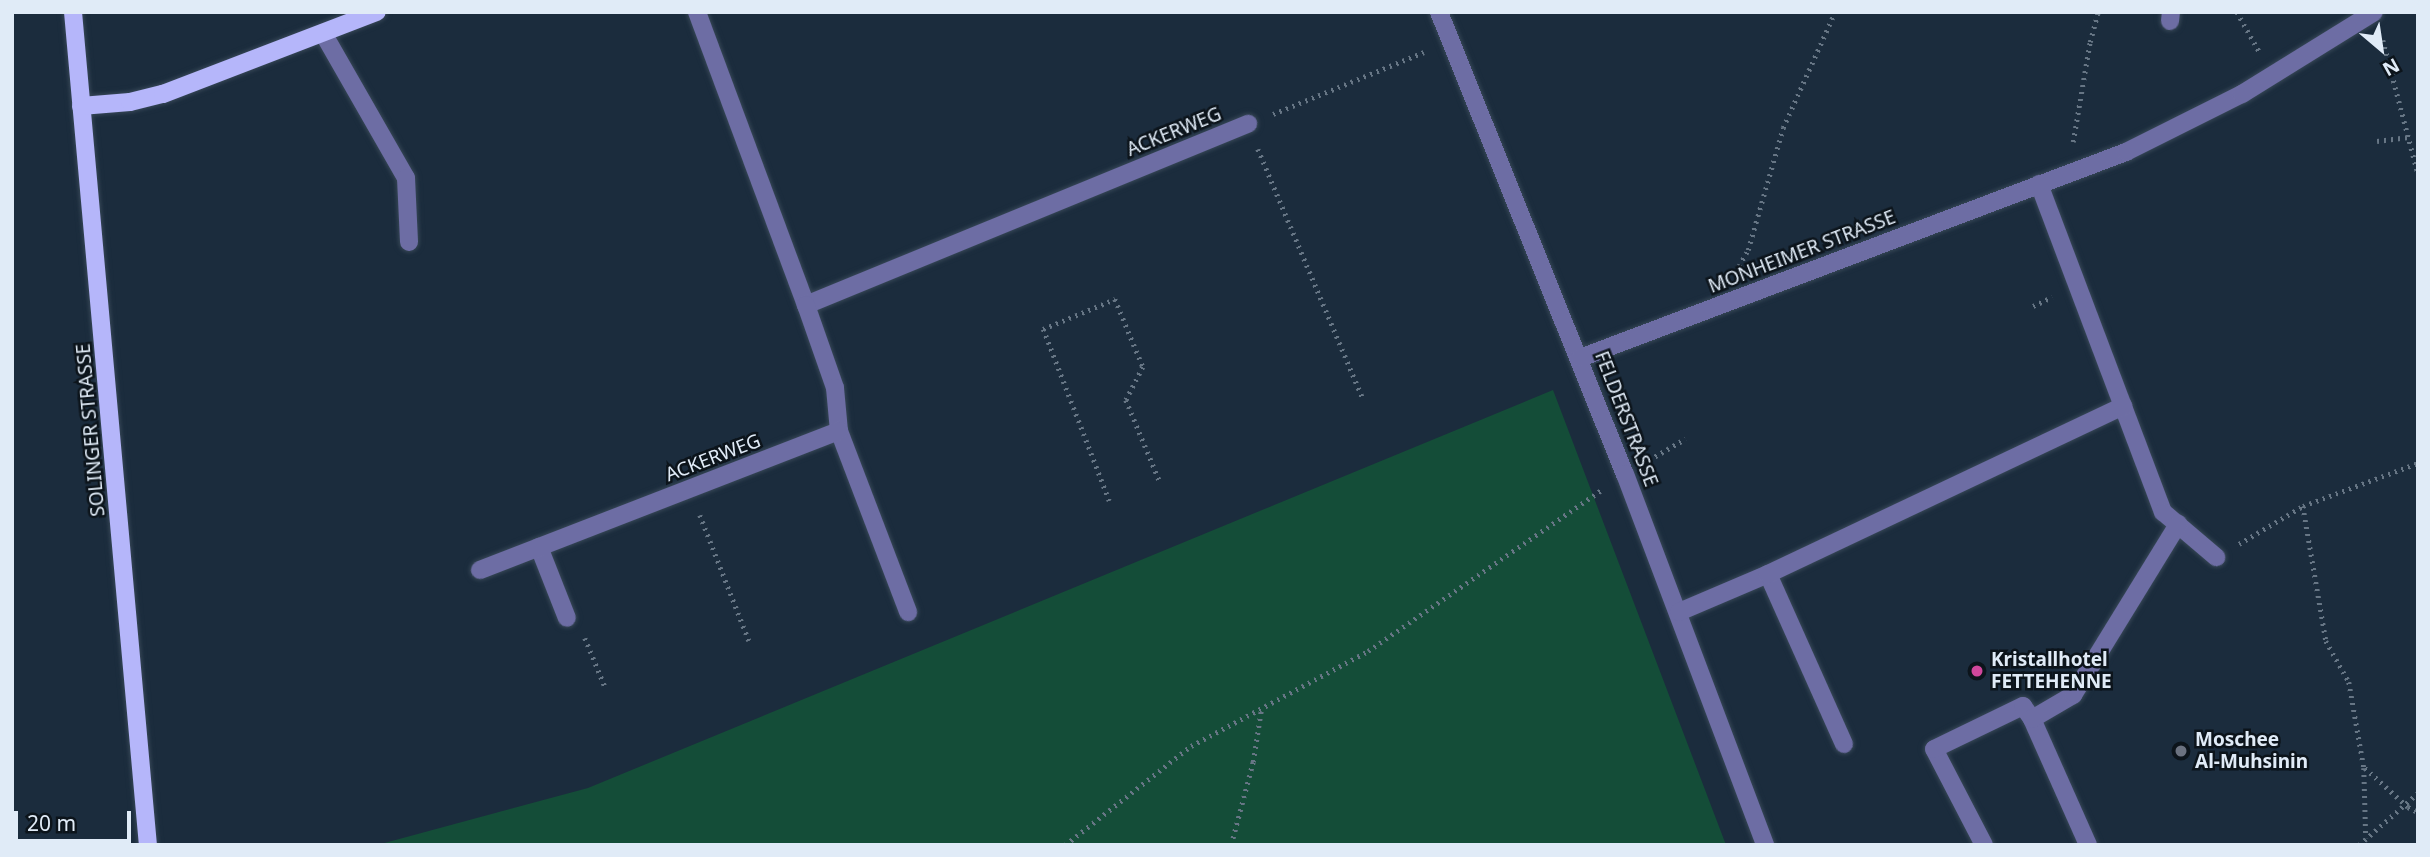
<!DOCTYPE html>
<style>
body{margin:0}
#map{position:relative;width:2430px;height:857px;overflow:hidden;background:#1b2c3d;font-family:"Noto Sans",sans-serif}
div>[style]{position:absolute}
.green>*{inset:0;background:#144d38}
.path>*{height:4.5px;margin-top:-2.25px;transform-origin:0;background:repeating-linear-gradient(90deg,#677685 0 2px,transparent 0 7px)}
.roads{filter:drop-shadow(0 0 2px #374757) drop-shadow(0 0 2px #374757)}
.minor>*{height:18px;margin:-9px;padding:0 9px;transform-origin:9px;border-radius:9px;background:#6d6da4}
.major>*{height:18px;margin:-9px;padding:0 9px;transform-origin:9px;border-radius:9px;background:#b5b6fa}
.dots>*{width:19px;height:19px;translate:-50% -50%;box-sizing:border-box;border:4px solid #0c141b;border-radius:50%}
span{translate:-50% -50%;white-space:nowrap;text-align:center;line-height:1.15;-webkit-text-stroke:5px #0c141b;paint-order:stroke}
.street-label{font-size:19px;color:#e0ebf7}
.poi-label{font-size:19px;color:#e0ebf7;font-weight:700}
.left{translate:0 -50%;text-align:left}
.frame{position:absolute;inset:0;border:14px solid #e0ebf7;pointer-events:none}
.north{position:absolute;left:2346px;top:14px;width:70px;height:70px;-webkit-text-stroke:5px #0c141b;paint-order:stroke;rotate:151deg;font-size:19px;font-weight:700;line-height:28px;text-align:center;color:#e0ebf7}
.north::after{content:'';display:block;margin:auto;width:24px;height:32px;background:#e0ebf7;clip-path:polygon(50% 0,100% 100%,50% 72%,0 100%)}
.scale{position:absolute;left:14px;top:811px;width:117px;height:32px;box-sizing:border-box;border:4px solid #e0ebf7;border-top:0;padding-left:9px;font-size:21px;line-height:24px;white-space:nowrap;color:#e0ebf7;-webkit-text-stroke:5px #0c141b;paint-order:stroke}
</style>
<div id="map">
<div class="green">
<div style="clip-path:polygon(1553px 390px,1726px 845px,377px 845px,588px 788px)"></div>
</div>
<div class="path">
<div style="left:2237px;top:12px;width:45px;rotate:60.6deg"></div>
<div style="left:2383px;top:40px;width:138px;rotate:75.3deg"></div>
<div style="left:1273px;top:114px;width:163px;rotate:-22.3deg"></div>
<div style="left:2377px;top:141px;width:32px;rotate:-7deg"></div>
<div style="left:2073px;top:142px;width:101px;rotate:-80.4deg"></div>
<div style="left:2090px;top:42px;width:31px;rotate:-75deg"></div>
<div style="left:1258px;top:149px;width:269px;rotate:67.2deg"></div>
<div style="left:1739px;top:266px;width:18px;rotate:-61deg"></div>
<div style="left:1748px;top:250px;width:127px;rotate:-74deg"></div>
<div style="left:1783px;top:128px;width:127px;rotate:-65.9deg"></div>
<div style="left:2033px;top:306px;width:21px;rotate:-25deg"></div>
<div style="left:1649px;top:460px;width:42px;rotate:-30.3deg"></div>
<div style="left:1109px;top:501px;width:184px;rotate:-111deg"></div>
<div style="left:1043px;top:329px;width:78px;rotate:-22.6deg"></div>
<div style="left:1115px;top:299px;width:74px;rotate:67.6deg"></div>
<div style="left:1143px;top:367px;width:37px;rotate:117deg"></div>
<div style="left:1126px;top:400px;width:89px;rotate:67.5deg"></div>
<div style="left:2303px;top:506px;width:123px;rotate:-20.5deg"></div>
<div style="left:700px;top:515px;width:135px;rotate:68.7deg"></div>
<div style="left:2239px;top:544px;width:74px;rotate:-30.7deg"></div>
<div style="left:2303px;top:506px;width:137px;rotate:80.3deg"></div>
<div style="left:2326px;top:641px;width:47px;rotate:60.7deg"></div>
<div style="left:2349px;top:682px;width:87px;rotate:80.1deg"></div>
<div style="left:2364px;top:768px;width:70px;rotate:88.4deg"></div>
<div style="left:585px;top:638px;width:55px;rotate:67.6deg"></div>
<div style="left:2365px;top:768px;width:58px;rotate:42.2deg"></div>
<div style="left:2408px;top:807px;width:11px;rotate:27deg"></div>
<div style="left:1065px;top:845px;width:160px;rotate:-38.2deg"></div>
<div style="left:1191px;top:746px;width:201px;rotate:-28.2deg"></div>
<div style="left:1368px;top:651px;width:285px;rotate:-34.6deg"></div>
<div style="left:1231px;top:845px;width:86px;rotate:-75.2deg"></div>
<div style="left:1253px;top:762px;width:52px;rotate:-81.1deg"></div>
<div style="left:2359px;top:845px;width:79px;rotate:-41.4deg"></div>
</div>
<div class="roads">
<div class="minor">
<div style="left:697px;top:12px;width:313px;rotate:69.6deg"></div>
<div style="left:806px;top:305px;width:478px;rotate:-22.3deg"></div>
<div style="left:1439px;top:12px;width:498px;rotate:68.1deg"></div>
<div style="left:1625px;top:474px;width:397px;rotate:69.3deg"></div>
<div style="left:2170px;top:21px;width:9px;rotate:-84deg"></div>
<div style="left:323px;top:33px;width:167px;rotate:60.2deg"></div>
<div style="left:406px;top:178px;width:64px;rotate:87.3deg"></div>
<div style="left:2039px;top:184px;width:351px;rotate:69.3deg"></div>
<div style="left:2163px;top:512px;width:70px;rotate:40.3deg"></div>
<div style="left:806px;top:305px;width:88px;rotate:70.7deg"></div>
<div style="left:835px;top:388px;width:43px;rotate:84.7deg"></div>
<div style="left:839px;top:431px;width:194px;rotate:69.1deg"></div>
<div style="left:1580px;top:358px;width:584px;rotate:-20.67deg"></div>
<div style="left:2126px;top:152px;width:130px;rotate:-26.6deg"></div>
<div style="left:2242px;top:94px;width:155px;rotate:-31.8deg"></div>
<div style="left:539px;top:547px;width:76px;rotate:68.5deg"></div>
<div style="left:480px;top:570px;width:385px;rotate:-21.2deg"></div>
<div style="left:1679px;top:612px;width:97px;rotate:-23.1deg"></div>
<div style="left:2032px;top:719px;width:138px;rotate:66deg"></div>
<div style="left:1844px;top:744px;width:186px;rotate:-114.1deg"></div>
<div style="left:1768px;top:574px;width:393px;rotate:-25.3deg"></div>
<div style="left:1984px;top:845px;width:108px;rotate:-117.5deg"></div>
<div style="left:1934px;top:749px;width:99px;rotate:-25.8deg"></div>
<div style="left:2023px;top:706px;width:16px;rotate:55deg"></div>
<div style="left:2032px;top:719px;width:48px;rotate:-30.3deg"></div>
<div style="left:2073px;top:695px;width:201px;rotate:-58.4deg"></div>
</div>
<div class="major">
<div style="left:73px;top:12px;width:836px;rotate:84.86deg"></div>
<div style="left:81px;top:106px;width:49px;rotate:-4.7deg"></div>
<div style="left:130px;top:102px;width:34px;rotate:-14deg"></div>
<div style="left:163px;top:94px;width:229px;rotate:-21deg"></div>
</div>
</div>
<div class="dots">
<div style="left:1977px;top:671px;background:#d1479c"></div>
<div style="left:2181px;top:751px;background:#6b7280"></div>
</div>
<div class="street-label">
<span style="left:1174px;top:132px;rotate:-22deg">ACKERWEG</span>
<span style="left:1802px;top:252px;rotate:-21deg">MONHEIMER STRASSE</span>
<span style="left:1626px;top:419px;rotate:69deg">FELDERSTRASSE</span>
<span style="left:91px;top:430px;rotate:-95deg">SOLINGER STRASSE</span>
<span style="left:713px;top:458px;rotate:-21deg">ACKERWEG</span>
</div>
<div class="poi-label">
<span class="left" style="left:1991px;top:671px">Kristallhotel<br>FETTEHENNE</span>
<span class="left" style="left:2195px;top:751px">Moschee<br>Al-Muhsinin</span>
</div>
<div class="frame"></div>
<div class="north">N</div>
<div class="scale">20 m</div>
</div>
